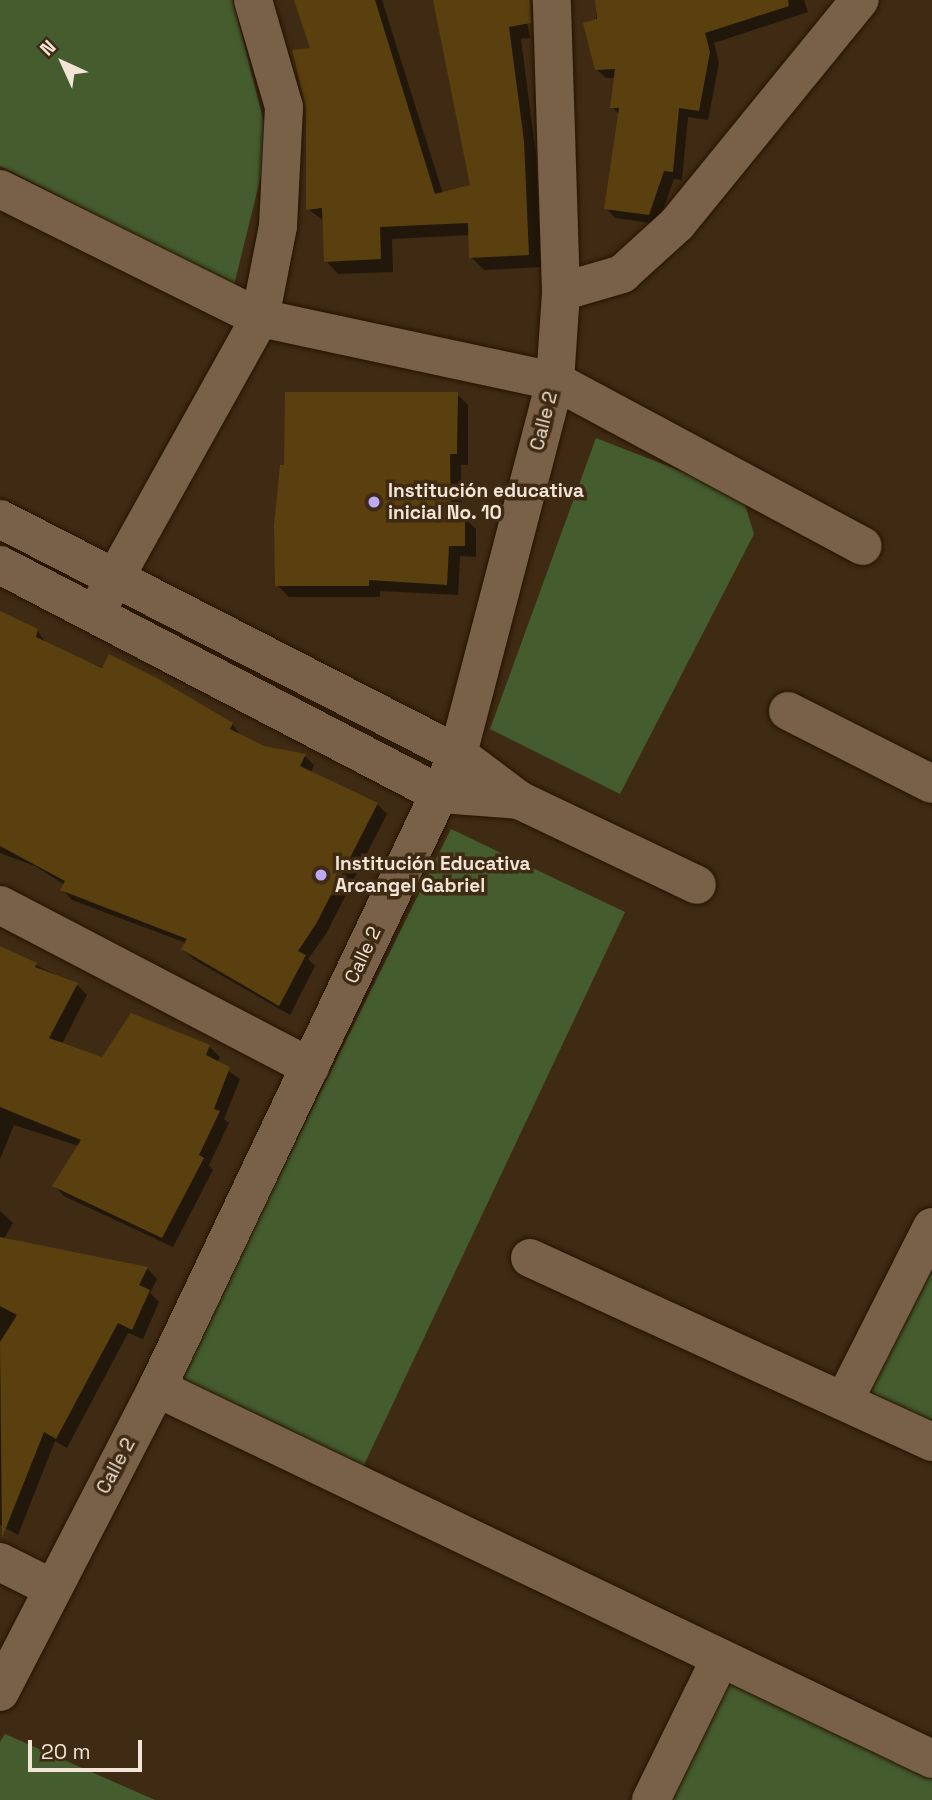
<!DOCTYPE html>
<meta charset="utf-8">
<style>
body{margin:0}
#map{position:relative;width:932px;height:1800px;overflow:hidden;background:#3f2b13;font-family:"Space Grotesk",sans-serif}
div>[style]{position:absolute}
.green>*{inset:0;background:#455d2e}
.shadow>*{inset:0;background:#0007}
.building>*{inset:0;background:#5a400e}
.roads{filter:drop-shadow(0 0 2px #251300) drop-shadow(0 0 2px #251300)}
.minor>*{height:38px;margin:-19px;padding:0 19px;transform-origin:19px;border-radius:19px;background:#786148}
.dots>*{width:19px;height:19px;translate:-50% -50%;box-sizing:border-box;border:4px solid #3f2b13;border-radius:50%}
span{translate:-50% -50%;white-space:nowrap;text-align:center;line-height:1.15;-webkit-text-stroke:7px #3f2b13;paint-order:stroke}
.street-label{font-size:19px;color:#f2e4d6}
.poi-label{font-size:19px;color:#f2e4d6;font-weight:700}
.left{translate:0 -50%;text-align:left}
.north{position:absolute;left:28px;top:28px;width:70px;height:70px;-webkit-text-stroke:5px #3f2b13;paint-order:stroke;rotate:315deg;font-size:19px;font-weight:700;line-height:28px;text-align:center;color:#f2e4d6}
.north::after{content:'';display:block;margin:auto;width:24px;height:32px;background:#f2e4d6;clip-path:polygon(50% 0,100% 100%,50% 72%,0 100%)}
.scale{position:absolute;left:28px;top:1740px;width:114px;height:32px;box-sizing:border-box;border:4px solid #f2e4d6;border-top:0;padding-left:9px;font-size:21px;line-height:24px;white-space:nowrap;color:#f2e4d6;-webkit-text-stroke:5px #3f2b13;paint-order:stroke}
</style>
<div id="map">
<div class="green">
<div style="clip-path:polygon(0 0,233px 0,269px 143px,234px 285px,0 166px)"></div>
<div style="clip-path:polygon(596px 438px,742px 495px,754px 534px,620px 794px,490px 729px)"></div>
<div style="clip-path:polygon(451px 829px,625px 912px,363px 1467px,178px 1379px)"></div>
<div style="clip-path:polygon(932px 1249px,932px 1428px,860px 1395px)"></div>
<div style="clip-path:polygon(727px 1679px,932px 1774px,932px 1800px,668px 1800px)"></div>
<div style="clip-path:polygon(5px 1734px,155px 1800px,156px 1800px,0 1800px,0 1742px)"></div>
</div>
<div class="shadow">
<div style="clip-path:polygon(296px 0,382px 0,443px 194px,472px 186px,447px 0,523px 0,530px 38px,521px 39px,536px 155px,541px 267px,484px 270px,471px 257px,470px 235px,392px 239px,393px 272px,338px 274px,326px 261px,324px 221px,308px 209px,312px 50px)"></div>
<div style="clip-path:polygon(596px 0,804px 0,808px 12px,714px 43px,719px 63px,708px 120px,688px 117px,682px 180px,674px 179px,658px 224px,615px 218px,606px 208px,619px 114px,612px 107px,616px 78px,606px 78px,596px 69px)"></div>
<div style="clip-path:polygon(457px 394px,468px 405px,468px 465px,461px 465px,462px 516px,476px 529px,476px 557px,460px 556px,458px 595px,380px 591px,380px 597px,289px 597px,277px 585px)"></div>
<div style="clip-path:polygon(0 612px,37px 630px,46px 643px,232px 724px,241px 736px,264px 747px,305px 756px,314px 765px,311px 773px,377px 804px,387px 814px,326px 934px,308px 959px,315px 966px,290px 1015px,193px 959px,183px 949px,186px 943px,72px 900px,63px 890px,65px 885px,35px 866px,0 853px)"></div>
<div style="clip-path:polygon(0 948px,77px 985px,87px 995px,62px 1044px,103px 1059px,209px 1046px,220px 1057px,217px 1063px,240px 1079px,224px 1119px,229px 1123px,209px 1165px,213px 1170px,173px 1247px,64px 1196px,54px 1185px,79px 1146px,14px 1125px,0 1159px)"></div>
<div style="clip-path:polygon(0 1211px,13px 1223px,3px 1240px,147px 1268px,157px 1279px,150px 1293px,159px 1302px,143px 1339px,128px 1333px,67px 1448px,55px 1441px,18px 1535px,0 1525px)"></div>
</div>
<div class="building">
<div style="clip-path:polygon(294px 0,375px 0,435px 194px,470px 185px,433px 0,530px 0,531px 23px,509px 27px,524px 141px,529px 255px,469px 258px,468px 223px,380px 227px,381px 259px,324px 262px,322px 208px,306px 210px,306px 108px,292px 50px,310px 48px)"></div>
<div style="clip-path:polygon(595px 0,788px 0,789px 6px,705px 33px,710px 52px,699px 111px,679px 108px,673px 172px,664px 171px,649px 215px,604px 209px,619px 108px,610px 108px,615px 69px,595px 70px,583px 23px,597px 19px)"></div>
<div style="clip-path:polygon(285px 392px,458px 392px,457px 454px,450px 454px,451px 513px,465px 515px,465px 546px,449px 546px,447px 585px,369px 580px,369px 586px,275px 586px,274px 525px,280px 465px,284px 465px)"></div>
<div style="clip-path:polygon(0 611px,38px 629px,36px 637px,102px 668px,109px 654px,155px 677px,233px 723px,230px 729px,264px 746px,306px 754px,300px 766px,378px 803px,316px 924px,298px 951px,306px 955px,279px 1006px,181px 949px,187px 939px,60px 890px,65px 881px,0 846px)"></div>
<div style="clip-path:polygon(0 946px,37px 963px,35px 967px,78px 983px,49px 1038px,102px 1057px,131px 1013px,210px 1045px,206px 1055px,230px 1067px,214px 1109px,220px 1111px,199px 1155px,204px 1158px,162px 1238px,52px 1186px,81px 1140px,0 1107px)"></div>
<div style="clip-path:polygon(0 1237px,148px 1267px,139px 1285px,150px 1290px,132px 1330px,118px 1323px,56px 1439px,44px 1432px,2px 1538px,0 1342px,17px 1315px,0 1306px)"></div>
</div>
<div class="roads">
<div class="minor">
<div style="left:0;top:189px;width:290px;rotate:26.4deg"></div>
<div style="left:260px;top:318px;width:302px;rotate:12.1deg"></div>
<div style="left:555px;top:381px;width:349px;rotate:28.2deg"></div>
<div style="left:561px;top:292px;width:64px;rotate:-16.4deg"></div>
<div style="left:622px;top:274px;width:74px;rotate:-42.3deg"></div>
<div style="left:677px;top:224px;width:289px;rotate:-50.8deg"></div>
<div style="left:0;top:519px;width:515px;rotate:27.16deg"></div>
<div style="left:458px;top:754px;width:76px;rotate:37deg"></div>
<div style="left:519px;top:800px;width:197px;rotate:25.5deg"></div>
<div style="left:0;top:565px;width:496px;rotate:27.5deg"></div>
<div style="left:440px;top:794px;width:79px;rotate:4.3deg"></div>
<div style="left:95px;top:614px;width:339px;rotate:-60.9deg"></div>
<div style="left:260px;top:318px;width:94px;rotate:-78.9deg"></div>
<div style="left:278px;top:226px;width:119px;rotate:-87.1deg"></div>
<div style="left:284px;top:107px;width:111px;rotate:-106.2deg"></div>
<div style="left:788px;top:711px;width:161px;rotate:26.9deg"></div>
<div style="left:0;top:905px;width:350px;rotate:27.6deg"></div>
<div style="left:530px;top:1258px;width:442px;rotate:24.6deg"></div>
<div style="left:157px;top:1388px;width:859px;rotate:25.58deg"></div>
<div style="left:844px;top:1401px;width:195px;rotate:-63.2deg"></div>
<div style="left:0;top:1562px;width:58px;rotate:26.6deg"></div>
<div style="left:0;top:1692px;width:342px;rotate:-62.7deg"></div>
<div style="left:157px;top:1388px;width:702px;rotate:-64.6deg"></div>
<div style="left:458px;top:754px;width:385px;rotate:-75.4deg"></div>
<div style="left:555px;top:381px;width:89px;rotate:-86.1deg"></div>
<div style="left:561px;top:292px;width:292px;rotate:-91.8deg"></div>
<div style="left:651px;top:1800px;width:157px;rotate:-63.9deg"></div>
</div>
</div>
<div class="dots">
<div style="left:374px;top:502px;background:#bcaaf5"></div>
<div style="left:321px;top:875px;background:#bcaaf5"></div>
</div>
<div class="street-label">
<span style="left:544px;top:421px;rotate:-76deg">Calle 2</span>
<span style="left:363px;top:955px;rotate:-65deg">Calle 2</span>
<span style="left:116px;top:1466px;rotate:-62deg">Calle 2</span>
</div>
<div class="poi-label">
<span class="left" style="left:388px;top:502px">Institución educativa<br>inicial No. 10</span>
<span class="left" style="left:335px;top:875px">Institución Educativa<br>Arcangel Gabriel</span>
</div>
<div class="north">N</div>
<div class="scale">20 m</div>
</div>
